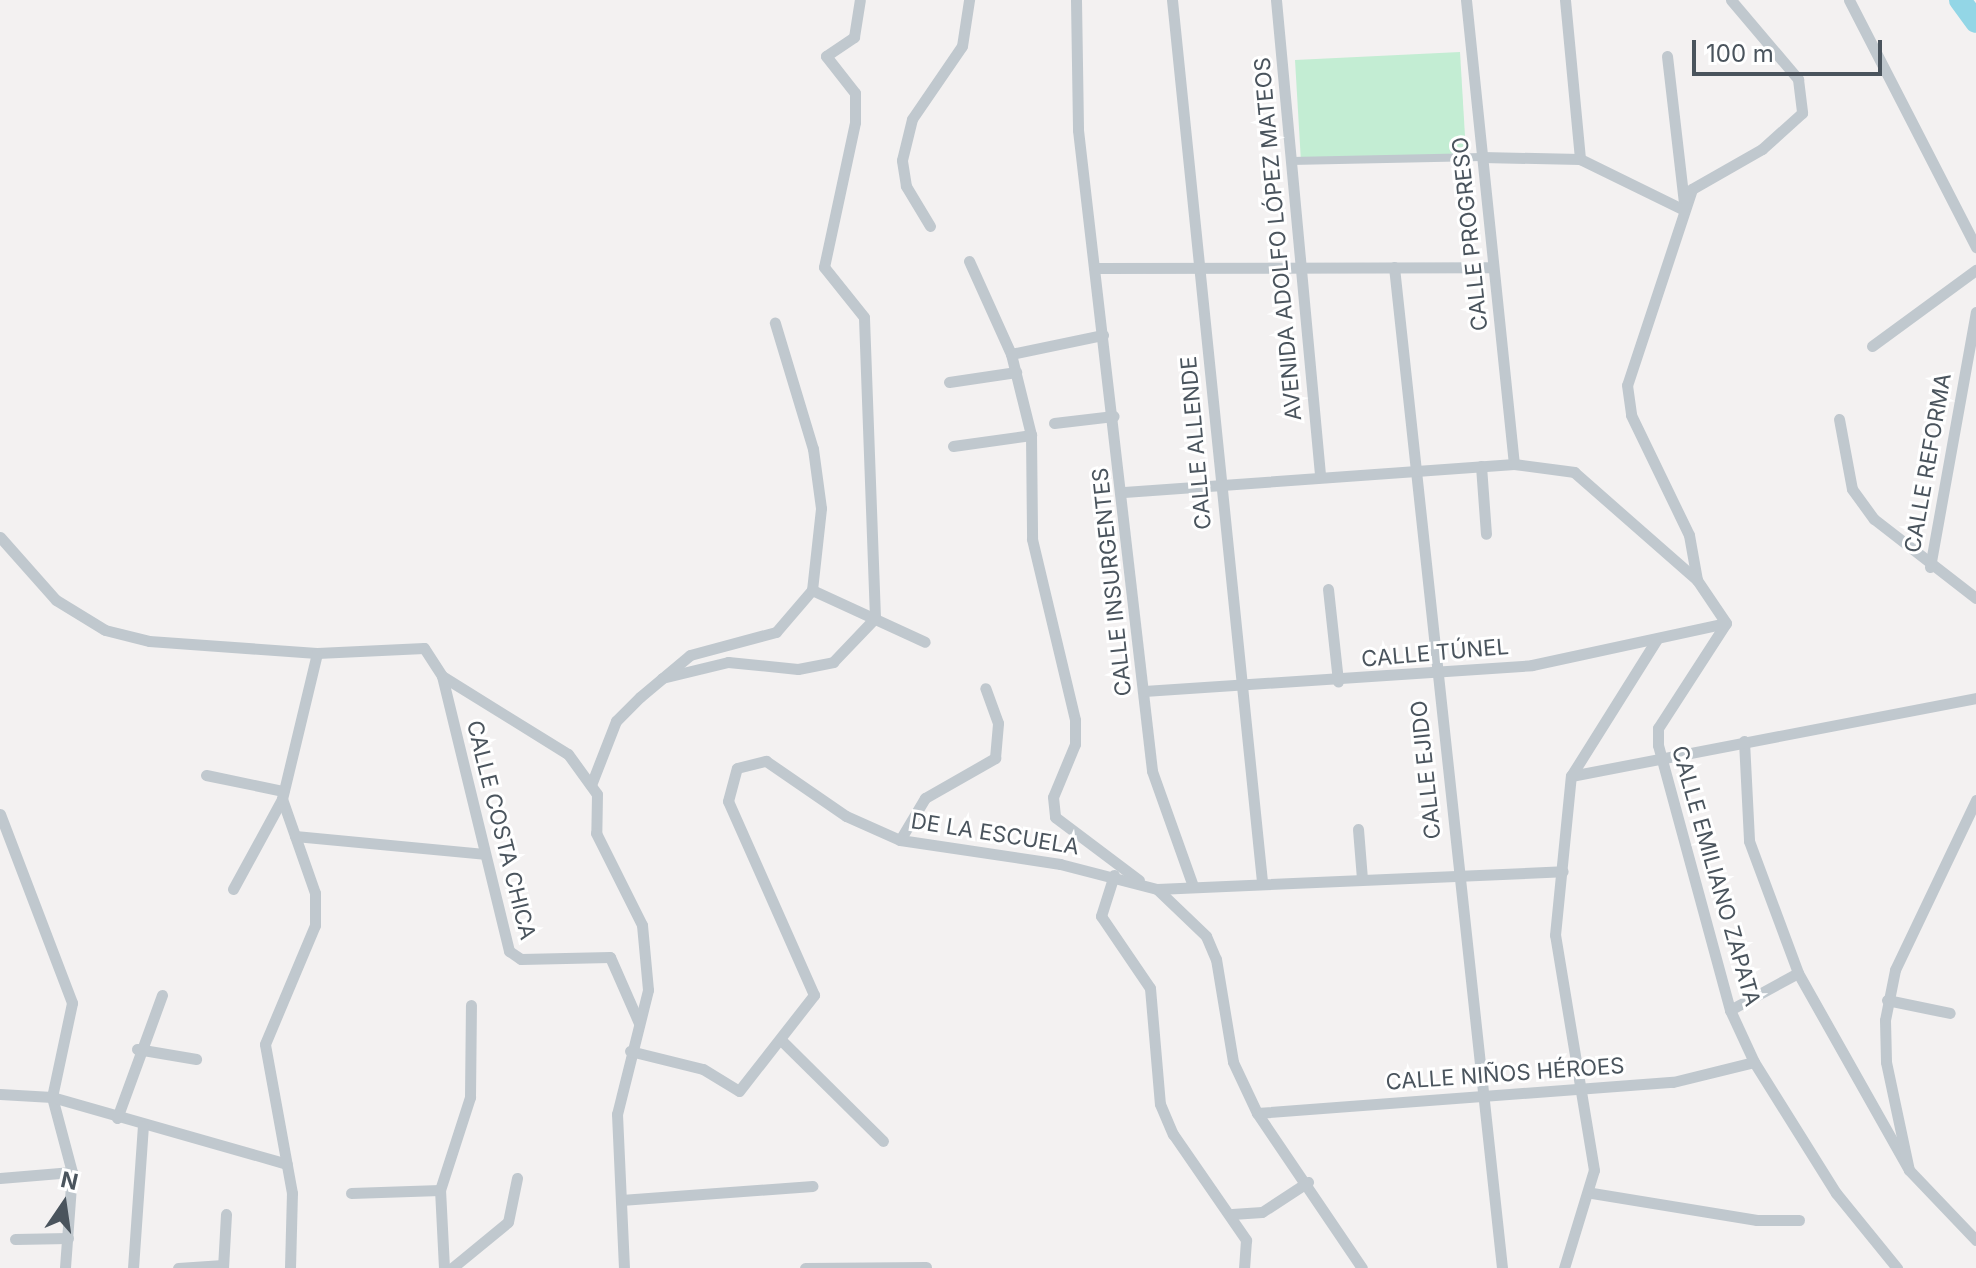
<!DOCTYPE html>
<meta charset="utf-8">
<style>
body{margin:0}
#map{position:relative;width:1976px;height:1268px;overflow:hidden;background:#f3f1f1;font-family:Inter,sans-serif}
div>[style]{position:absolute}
.green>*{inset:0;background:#c3edd3}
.river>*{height:22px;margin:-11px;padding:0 11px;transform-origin:11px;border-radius:11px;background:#93d6e6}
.pedestrian>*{height:8px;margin:-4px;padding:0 4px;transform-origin:4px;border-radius:4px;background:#c0c8ce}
.minor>*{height:11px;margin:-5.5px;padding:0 5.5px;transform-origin:5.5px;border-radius:5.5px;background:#c0c8ce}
span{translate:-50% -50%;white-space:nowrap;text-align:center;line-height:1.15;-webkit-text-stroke:6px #fff;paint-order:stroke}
.street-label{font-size:22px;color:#4a545d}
.north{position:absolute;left:24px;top:1164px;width:80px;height:80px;-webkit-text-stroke:6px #fff;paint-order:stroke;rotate:13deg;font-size:22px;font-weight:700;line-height:32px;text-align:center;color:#4a545d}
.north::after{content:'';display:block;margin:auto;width:28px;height:36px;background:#4a545d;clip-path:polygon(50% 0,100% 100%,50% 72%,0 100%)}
.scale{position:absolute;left:1692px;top:40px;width:190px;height:36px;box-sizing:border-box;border:4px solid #4a545d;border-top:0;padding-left:10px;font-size:24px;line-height:28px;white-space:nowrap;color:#4a545d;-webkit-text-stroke:6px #fff;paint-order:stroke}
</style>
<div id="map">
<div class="green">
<div style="clip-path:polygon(1460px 52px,1466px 153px,1301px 162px,1295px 60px)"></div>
</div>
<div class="river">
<div style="left:1960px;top:0;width:27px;rotate:54deg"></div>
</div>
<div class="pedestrian">
<div style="left:1291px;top:161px;width:191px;rotate:-1.2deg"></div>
</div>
<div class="minor">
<div style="left:1076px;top:0;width:130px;rotate:89.1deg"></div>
<div style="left:1078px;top:130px;width:645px;rotate:83.41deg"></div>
<div style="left:1152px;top:771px;width:122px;rotate:70.4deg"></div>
<div style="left:1172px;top:0;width:887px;rotate:84.17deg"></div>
<div style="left:1276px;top:0;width:476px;rotate:84.7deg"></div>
<div style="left:1466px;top:0;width:466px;rotate:84.1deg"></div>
<div style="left:1565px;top:0;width:160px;rotate:84.6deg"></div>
<div style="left:1731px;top:0;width:104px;rotate:49.7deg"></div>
<div style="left:1798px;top:79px;width:34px;rotate:83deg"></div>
<div style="left:1802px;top:113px;width:54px;rotate:138deg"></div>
<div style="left:1762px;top:149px;width:81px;rotate:150.3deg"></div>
<div style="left:1692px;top:189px;width:206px;rotate:108.3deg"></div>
<div style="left:1627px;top:385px;width:30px;rotate:82deg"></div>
<div style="left:1631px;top:415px;width:133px;rotate:64.2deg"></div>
<div style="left:1689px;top:535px;width:46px;rotate:79.9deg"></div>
<div style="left:1697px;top:580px;width:52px;rotate:56deg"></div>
<div style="left:1726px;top:623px;width:125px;rotate:122.9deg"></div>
<div style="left:1658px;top:728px;width:17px;rotate:90deg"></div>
<div style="left:1658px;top:745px;width:275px;rotate:74.8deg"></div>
<div style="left:1730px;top:1010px;width:57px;rotate:65.2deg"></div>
<div style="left:1754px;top:1062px;width:155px;rotate:58deg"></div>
<div style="left:1836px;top:1193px;width:97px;rotate:50.9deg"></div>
<div style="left:1849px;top:0;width:278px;rotate:62.8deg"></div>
<div style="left:1667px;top:56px;width:149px;rotate:83.4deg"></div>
<div style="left:1482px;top:157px;width:98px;rotate:1.2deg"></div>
<div style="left:1580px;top:159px;width:114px;rotate:26.1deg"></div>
<div style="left:930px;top:226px;width:47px;rotate:-121deg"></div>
<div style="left:906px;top:186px;width:26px;rotate:-99deg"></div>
<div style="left:902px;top:160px;width:42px;rotate:-76.3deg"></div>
<div style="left:912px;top:119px;width:88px;rotate:-55.6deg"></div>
<div style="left:962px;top:46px;width:47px;rotate:-81.3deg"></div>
<div style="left:969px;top:261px;width:102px;rotate:65.7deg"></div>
<div style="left:1011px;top:354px;width:83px;rotate:76.1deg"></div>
<div style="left:1031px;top:435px;width:104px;rotate:89.4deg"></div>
<div style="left:1032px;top:539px;width:186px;rotate:76.6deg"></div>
<div style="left:1075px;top:720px;width:24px;rotate:90deg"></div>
<div style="left:1075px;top:744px;width:57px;rotate:112.5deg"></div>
<div style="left:1053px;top:797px;width:20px;rotate:84deg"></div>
<div style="left:1055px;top:817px;width:105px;rotate:36.9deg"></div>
<div style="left:1394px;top:267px;width:1007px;rotate:83.84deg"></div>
<div style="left:1095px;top:268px;width:397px;rotate:-0.1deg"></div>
<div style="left:1872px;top:346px;width:129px;rotate:-36.2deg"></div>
<div style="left:1011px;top:354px;width:94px;rotate:-11.7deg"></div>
<div style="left:949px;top:382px;width:68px;rotate:-8.5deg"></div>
<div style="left:1839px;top:419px;width:71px;rotate:79.5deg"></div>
<div style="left:1852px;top:489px;width:37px;rotate:54deg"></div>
<div style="left:1874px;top:519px;width:129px;rotate:37.8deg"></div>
<div style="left:1054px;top:423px;width:60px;rotate:-6.7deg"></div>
<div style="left:953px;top:446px;width:79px;rotate:-8deg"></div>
<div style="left:1481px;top:466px;width:68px;rotate:85.8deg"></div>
<div style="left:1124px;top:492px;width:391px;rotate:-4.1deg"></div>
<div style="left:1514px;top:464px;width:61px;rotate:7.6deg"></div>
<div style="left:1574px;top:472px;width:164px;rotate:41.3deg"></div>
<div style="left:0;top:537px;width:84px;rotate:48.4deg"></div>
<div style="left:56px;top:600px;width:57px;rotate:31.5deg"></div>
<div style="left:105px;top:630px;width:45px;rotate:14deg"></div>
<div style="left:149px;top:641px;width:168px;rotate:4.1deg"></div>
<div style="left:317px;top:653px;width:107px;rotate:-2.7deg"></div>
<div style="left:424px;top:648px;width:33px;rotate:57deg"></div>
<div style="left:442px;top:676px;width:283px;rotate:76.3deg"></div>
<div style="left:509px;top:951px;width:14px;rotate:34deg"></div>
<div style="left:521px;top:959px;width:89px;rotate:-1.3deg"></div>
<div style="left:610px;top:957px;width:72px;rotate:66.3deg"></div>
<div style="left:1930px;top:567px;width:259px;rotate:-79.8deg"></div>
<div style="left:1328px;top:589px;width:93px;rotate:83.8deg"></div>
<div style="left:812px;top:590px;width:124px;rotate:24.7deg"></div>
<div style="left:442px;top:676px;width:148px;rotate:31.8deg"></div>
<div style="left:568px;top:754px;width:49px;rotate:54.1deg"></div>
<div style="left:597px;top:794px;width:39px;rotate:91deg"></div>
<div style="left:596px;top:833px;width:103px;rotate:63.4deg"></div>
<div style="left:642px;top:925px;width:65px;rotate:84.7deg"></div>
<div style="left:648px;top:990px;width:128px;rotate:104deg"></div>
<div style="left:617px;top:1114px;width:154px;rotate:87.4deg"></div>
<div style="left:662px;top:678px;width:68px;rotate:-13.6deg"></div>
<div style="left:728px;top:662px;width:70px;rotate:5.7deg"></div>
<div style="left:798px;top:669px;width:36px;rotate:-11deg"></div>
<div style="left:833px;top:662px;width:61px;rotate:-46.3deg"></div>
<div style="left:875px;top:618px;width:301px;rotate:-92.1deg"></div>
<div style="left:864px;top:317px;width:64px;rotate:-128.7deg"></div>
<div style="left:824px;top:267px;width:148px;rotate:-77.9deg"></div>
<div style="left:855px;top:122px;width:29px;rotate:-90deg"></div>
<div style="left:855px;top:93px;width:47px;rotate:-128.1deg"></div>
<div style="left:826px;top:56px;width:34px;rotate:-34deg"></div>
<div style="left:854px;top:37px;width:37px;rotate:-81deg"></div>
<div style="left:1144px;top:691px;width:389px;rotate:-3.8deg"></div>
<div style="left:1532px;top:665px;width:198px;rotate:-12.2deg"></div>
<div style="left:1744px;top:741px;width:100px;rotate:87.1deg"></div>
<div style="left:1749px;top:841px;width:141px;rotate:69.6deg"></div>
<div style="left:1798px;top:973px;width:226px;rotate:60.6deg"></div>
<div style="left:206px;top:775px;width:79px;rotate:11.7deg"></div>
<div style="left:1571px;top:776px;width:412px;rotate:-10.9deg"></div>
<div style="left:591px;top:785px;width:69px;rotate:-68.7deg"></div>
<div style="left:616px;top:721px;width:34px;rotate:-45deg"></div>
<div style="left:640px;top:697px;width:65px;rotate:-40deg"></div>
<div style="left:690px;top:655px;width:89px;rotate:-15deg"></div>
<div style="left:776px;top:632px;width:55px;rotate:-49.4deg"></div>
<div style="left:812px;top:590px;width:82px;rotate:-83.7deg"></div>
<div style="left:821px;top:508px;width:60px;rotate:-97.7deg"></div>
<div style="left:813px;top:449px;width:132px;rotate:-106.8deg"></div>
<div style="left:1976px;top:800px;width:188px;rotate:115.5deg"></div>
<div style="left:1895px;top:970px;width:51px;rotate:101.3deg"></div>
<div style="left:1885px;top:1020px;width:42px;rotate:88.6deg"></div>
<div style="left:1886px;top:1062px;width:110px;rotate:78deg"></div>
<div style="left:1909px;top:1170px;width:97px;rotate:46.3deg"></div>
<div style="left:0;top:814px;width:202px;rotate:69.1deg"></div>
<div style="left:72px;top:1003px;width:96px;rotate:102deg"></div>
<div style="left:52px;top:1097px;width:78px;rotate:75.1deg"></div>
<div style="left:72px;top:1172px;width:96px;rotate:94.2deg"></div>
<div style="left:1358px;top:829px;width:50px;rotate:85.4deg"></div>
<div style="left:295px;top:836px;width:190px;rotate:5.4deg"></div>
<div style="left:900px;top:840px;width:49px;rotate:-59.2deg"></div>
<div style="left:925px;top:798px;width:81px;rotate:-29.7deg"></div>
<div style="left:995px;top:758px;width:35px;rotate:-85deg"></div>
<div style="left:998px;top:723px;width:37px;rotate:-110deg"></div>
<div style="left:1114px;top:875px;width:43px;rotate:107.6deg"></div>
<div style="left:1101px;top:916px;width:87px;rotate:55.8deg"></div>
<div style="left:1150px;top:988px;width:116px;rotate:85.1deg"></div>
<div style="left:1160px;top:1104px;width:33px;rotate:67deg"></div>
<div style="left:1173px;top:1134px;width:129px;rotate:55.4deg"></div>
<div style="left:1246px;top:1240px;width:28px;rotate:94deg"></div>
<div style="left:233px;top:889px;width:102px;rotate:-61.4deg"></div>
<div style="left:1157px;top:889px;width:406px;rotate:-2.5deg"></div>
<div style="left:1887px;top:1000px;width:64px;rotate:11.7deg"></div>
<div style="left:1730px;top:1010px;width:77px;rotate:-28.6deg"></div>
<div style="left:782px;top:1041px;width:142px;rotate:44.7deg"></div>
<div style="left:137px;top:1049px;width:60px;rotate:9.6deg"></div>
<div style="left:630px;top:1051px;width:75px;rotate:13.9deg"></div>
<div style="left:703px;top:1069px;width:42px;rotate:31.4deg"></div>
<div style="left:739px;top:1091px;width:122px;rotate:-52deg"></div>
<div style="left:814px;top:995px;width:212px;rotate:-113.9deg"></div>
<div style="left:728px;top:801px;width:34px;rotate:-75deg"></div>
<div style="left:737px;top:768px;width:30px;rotate:-14deg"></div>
<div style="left:766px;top:761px;width:97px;rotate:34.5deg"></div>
<div style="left:846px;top:816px;width:59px;rotate:24deg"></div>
<div style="left:900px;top:840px;width:162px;rotate:8.5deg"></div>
<div style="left:1060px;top:864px;width:100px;rotate:14.5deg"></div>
<div style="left:1157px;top:889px;width:68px;rotate:43.8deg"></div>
<div style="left:1206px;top:936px;width:25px;rotate:67deg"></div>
<div style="left:1216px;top:959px;width:104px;rotate:80.6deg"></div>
<div style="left:1233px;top:1062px;width:56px;rotate:64.8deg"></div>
<div style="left:1257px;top:1113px;width:187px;rotate:55.9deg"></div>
<div style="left:0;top:1094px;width:52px;rotate:3.3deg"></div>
<div style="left:52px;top:1097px;width:244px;rotate:15.9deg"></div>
<div style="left:1257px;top:1113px;width:417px;rotate:-4.3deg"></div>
<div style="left:1673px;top:1082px;width:83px;rotate:-13.9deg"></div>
<div style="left:117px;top:1118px;width:131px;rotate:-69.9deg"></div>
<div style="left:0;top:1178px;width:72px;rotate:-4.8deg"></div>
<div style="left:351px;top:1193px;width:89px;rotate:-1.9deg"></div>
<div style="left:1592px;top:1193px;width:167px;rotate:9.3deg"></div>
<div style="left:1757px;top:1220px;width:42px"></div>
<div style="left:621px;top:1200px;width:192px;rotate:-4.2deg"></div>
<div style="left:1232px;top:1214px;width:30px;rotate:-4deg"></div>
<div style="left:1262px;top:1212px;width:55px;rotate:-33.1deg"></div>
<div style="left:15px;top:1239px;width:53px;rotate:-1.1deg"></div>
<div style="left:133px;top:1268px;width:142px;rotate:-86deg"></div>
<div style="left:178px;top:1268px;width:45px;rotate:-3.8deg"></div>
<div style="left:223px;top:1268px;width:54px;rotate:-86.8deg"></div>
<div style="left:290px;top:1268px;width:75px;rotate:-88.5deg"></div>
<div style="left:292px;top:1193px;width:151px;rotate:-100.3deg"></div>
<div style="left:265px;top:1044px;width:129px;rotate:-67.2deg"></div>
<div style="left:315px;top:925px;width:32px;rotate:-90deg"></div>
<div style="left:315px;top:893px;width:100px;rotate:-109.3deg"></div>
<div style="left:282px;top:799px;width:150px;rotate:-76.5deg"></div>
<div style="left:444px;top:1268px;width:78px;rotate:-92.9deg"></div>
<div style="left:440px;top:1190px;width:98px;rotate:-72.1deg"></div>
<div style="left:470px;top:1097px;width:92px;rotate:-89.4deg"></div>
<div style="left:452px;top:1268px;width:72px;rotate:-39.4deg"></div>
<div style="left:508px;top:1222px;width:45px;rotate:-78.4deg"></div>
<div style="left:805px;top:1268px;width:121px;rotate:-0.5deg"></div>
<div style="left:1564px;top:1268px;width:102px;rotate:-73deg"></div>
<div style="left:1594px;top:1170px;width:238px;rotate:-99.4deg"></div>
<div style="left:1555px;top:935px;width:160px;rotate:-84.3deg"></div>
<div style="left:1571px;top:776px;width:162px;rotate:-57.9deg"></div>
</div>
<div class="street-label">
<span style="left:1470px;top:234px;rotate:-96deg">CALLE PROGRESO</span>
<span style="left:1278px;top:239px;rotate:-95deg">AVENIDA ADOLFO LÓPEZ MATEOS</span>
<span style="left:1196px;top:443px;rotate:-95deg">CALLE ALLENDE</span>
<span style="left:1928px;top:463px;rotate:-80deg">CALLE REFORMA</span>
<span style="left:1112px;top:582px;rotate:-96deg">CALLE INSURGENTES</span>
<span style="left:1435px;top:653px;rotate:-5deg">CALLE TÚNEL</span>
<span style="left:1426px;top:770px;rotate:-96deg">CALLE EJIDO</span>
<span style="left:501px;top:830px;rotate:76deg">CALLE COSTA CHICA</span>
<span style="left:995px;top:834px;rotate:9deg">DE LA ESCUELA</span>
<span style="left:1716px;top:876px;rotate:74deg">CALLE EMILIANO ZAPATA</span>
<span style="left:1505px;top:1074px;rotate:-4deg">CALLE NIÑOS HÉROES</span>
</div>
<div class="north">N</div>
<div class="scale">100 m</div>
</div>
